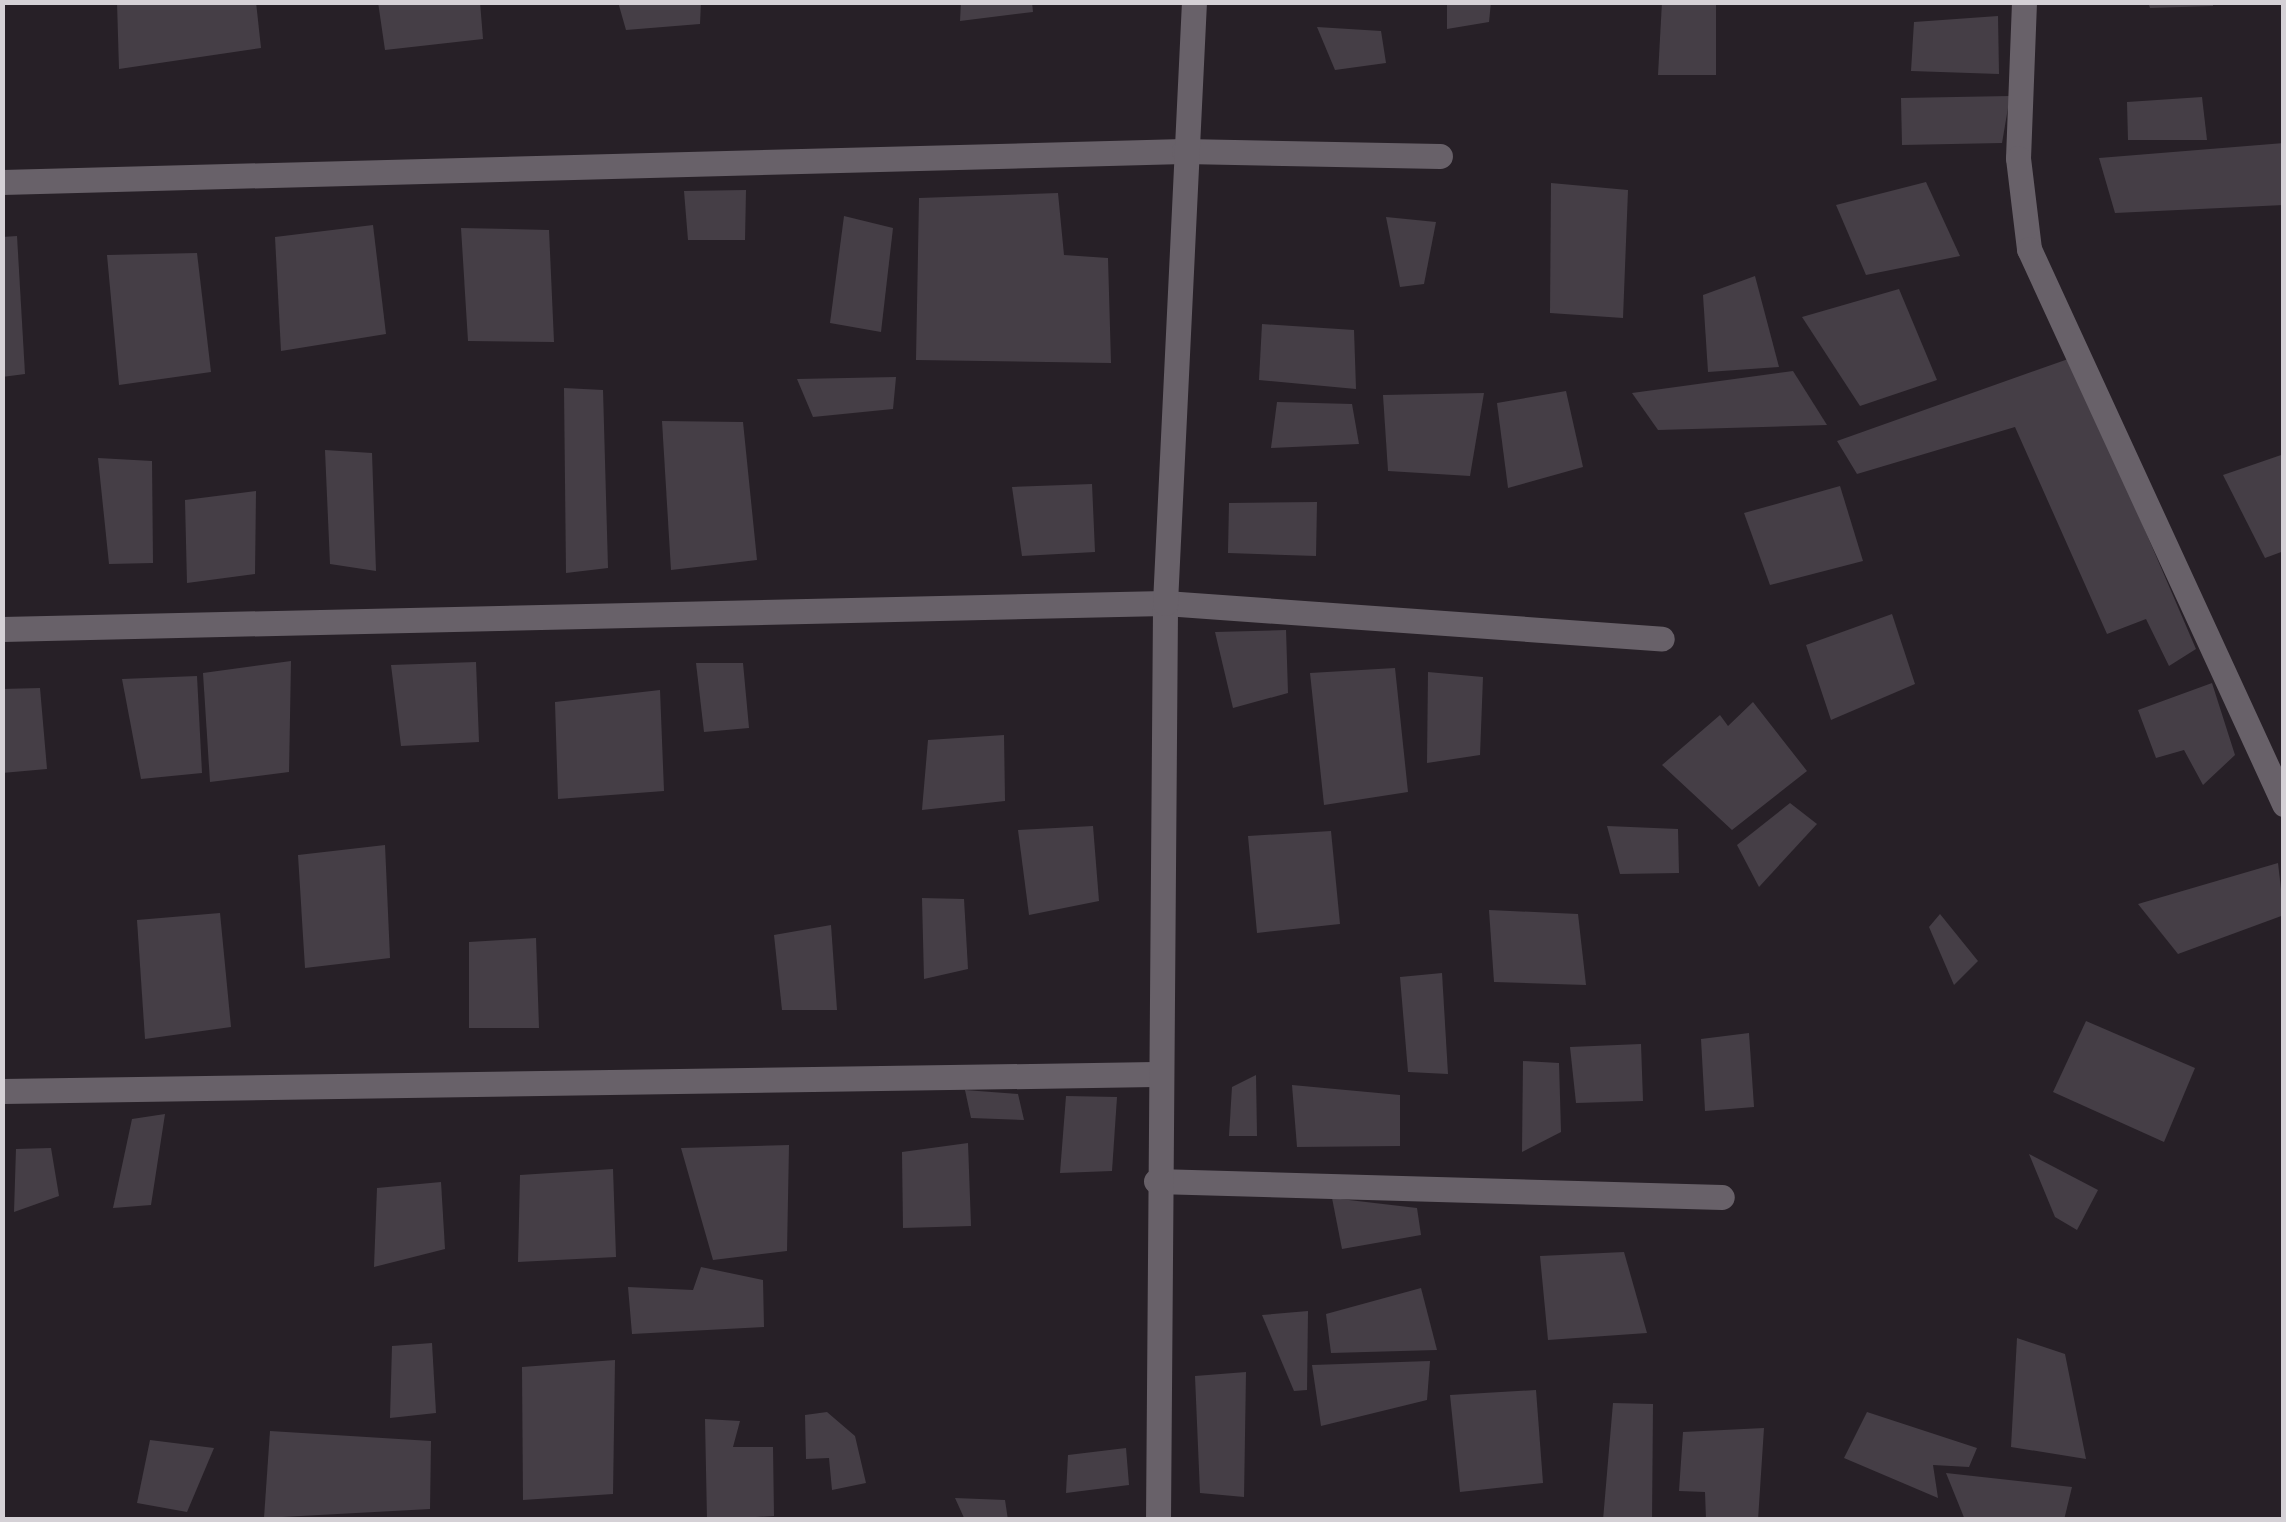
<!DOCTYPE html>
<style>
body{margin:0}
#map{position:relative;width:2286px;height:1522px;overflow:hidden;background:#272027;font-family:Montserrat,sans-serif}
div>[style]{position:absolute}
.building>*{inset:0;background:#453e46}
.minor>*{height:25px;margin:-12.5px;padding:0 12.5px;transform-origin:12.5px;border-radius:12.5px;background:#686169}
span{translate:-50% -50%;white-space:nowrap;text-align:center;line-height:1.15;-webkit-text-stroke:8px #0e0b0e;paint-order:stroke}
.frame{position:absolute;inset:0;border:5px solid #d5d1d6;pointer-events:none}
</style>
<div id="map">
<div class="building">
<div style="clip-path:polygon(117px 2px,256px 2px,261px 48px,119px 69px)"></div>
<div style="clip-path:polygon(378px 2px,480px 2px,483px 39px,385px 50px)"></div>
<div style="clip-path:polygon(618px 2px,701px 2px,700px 24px,626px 30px)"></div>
<div style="clip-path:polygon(961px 2px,1032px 2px,1033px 12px,960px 21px)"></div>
<div style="clip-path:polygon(1447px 2px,1491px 2px,1489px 22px,1447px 29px)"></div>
<div style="clip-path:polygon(1662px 2px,1716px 2px,1716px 75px,1658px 75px)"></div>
<div style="clip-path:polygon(2148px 2px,2213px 2px,2213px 6px,2150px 8px)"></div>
<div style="clip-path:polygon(1998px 16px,1999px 74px,1911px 71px,1914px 22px)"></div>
<div style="clip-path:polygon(1317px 27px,1381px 31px,1386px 63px,1335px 70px)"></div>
<div style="clip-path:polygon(2010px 96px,2002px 143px,1902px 145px,1901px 98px)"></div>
<div style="clip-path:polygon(2202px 97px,2207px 140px,2128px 140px,2127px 102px)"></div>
<div style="clip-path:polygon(2284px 143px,2284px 205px,2115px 213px,2099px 158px)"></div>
<div style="clip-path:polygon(1926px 182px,1960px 256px,1866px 275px,1836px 205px)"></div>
<div style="clip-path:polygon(1551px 183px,1628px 190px,1623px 318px,1550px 313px)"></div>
<div style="clip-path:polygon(746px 190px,745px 240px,688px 240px,684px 191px)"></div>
<div style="clip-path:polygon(1058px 193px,1064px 255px,1108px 258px,1111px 363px,916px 360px,919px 198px)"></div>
<div style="clip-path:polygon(844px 216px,893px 228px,881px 332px,830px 323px)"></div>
<div style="clip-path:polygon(1386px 217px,1436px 222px,1424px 284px,1400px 287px)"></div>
<div style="clip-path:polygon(373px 225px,386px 334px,281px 351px,275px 237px)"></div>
<div style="clip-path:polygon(461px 228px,549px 230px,554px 342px,468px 341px)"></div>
<div style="clip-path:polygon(17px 236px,25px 374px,2px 377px,2px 237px)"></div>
<div style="clip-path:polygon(197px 253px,211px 372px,119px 385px,107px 255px)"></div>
<div style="clip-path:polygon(1755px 276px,1779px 367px,1708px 372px,1703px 295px)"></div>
<div style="clip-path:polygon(1899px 289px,1937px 380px,1860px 406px,1802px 317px)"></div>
<div style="clip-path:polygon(1262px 324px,1354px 330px,1356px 389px,1259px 380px)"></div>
<div style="clip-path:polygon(2071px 358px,2196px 649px,2169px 666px,2146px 619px,2107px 634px,2015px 427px,1857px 474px,1837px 441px)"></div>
<div style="clip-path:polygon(1793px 371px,1827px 425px,1658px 430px,1632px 393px)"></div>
<div style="clip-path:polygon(896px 377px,893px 409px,813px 417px,797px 379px)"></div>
<div style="clip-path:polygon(564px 388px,603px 390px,608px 568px,566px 573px)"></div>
<div style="clip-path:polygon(1566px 391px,1583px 467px,1508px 488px,1497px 403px)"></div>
<div style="clip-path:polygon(1484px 393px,1470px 476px,1388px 471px,1383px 395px)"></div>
<div style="clip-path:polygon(1277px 402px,1352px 404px,1359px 444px,1271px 448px)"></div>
<div style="clip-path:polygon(662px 421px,743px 422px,757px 560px,671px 570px)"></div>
<div style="clip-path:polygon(325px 450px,372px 453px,376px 571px,330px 564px)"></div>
<div style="clip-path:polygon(2284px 454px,2284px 551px,2265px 558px,2223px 475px)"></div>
<div style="clip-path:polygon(98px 458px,152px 461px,153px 563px,109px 564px)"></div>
<div style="clip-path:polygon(1092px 484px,1095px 552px,1022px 556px,1012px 487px)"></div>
<div style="clip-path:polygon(1840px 486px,1863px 561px,1770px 585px,1744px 513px)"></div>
<div style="clip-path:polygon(256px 491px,255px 574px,187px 583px,185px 500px)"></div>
<div style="clip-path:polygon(1317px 502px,1316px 556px,1228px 553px,1229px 503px)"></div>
<div style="clip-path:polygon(1892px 614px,1915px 684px,1831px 720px,1806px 645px)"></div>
<div style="clip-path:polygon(1286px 630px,1288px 693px,1233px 708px,1215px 632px)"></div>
<div style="clip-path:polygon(291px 661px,289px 772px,210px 782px,203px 673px)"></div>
<div style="clip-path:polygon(476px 662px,479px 742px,401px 746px,391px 665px)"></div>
<div style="clip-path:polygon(696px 663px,743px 663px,749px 728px,704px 732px)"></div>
<div style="clip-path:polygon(1395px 668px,1408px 792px,1324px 805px,1310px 673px)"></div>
<div style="clip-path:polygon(1428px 672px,1483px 677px,1480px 755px,1427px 763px)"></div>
<div style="clip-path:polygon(197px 676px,202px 773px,141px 779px,122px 679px)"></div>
<div style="clip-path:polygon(2212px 683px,2235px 755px,2203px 785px,2184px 750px,2156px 758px,2138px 710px)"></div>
<div style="clip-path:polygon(40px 688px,47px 769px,2px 773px,2px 689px)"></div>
<div style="clip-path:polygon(660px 690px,664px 791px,558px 799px,555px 702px)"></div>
<div style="clip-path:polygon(1753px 702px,1807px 771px,1732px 830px,1662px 765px,1720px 715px,1728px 726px)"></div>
<div style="clip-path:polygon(1004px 735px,1005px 801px,922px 810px,928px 740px)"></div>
<div style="clip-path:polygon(1790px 803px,1817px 824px,1759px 887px,1737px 845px)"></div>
<div style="clip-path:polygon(1093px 826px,1099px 901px,1029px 915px,1018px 830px)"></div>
<div style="clip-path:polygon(1607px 826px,1678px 829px,1679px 873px,1620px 874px)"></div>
<div style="clip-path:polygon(1331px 831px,1340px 924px,1257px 933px,1248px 836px)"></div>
<div style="clip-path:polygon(385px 845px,390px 958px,305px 968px,298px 855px)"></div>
<div style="clip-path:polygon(2278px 863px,2284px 915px,2178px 954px,2138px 904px)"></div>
<div style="clip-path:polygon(922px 898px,964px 899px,968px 969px,924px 979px)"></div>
<div style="clip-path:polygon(1489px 910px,1578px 914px,1586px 985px,1494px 982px)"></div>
<div style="clip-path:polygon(220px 913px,231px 1027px,145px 1039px,137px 920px)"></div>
<div style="clip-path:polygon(1940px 914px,1978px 961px,1954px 985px,1929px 927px)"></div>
<div style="clip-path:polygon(831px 925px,837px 1010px,782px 1010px,774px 935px)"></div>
<div style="clip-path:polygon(536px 938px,539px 1028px,469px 1028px,469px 942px)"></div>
<div style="clip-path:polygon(1442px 973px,1448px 1074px,1408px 1072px,1400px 977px)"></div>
<div style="clip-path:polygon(2086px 1021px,2195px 1068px,2164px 1142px,2053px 1092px)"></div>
<div style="clip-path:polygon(1749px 1033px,1754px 1107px,1705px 1111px,1701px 1039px)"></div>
<div style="clip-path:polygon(1641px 1044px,1643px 1101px,1576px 1103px,1570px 1047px)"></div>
<div style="clip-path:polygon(1523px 1061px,1559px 1063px,1561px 1132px,1522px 1152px)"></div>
<div style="clip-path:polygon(1256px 1075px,1257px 1136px,1229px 1136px,1232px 1087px)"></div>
<div style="clip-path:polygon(1292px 1085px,1400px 1095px,1400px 1146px,1297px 1147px)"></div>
<div style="clip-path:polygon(965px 1090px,1018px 1094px,1024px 1120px,971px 1118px)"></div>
<div style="clip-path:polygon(1066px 1096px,1117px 1097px,1112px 1171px,1060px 1173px)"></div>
<div style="clip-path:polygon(165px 1114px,151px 1205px,113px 1208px,132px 1119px)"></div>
<div style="clip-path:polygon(968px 1143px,971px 1226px,903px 1228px,902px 1152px)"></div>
<div style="clip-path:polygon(789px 1145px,787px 1251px,713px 1260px,681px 1148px)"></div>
<div style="clip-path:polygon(51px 1148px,59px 1196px,14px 1212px,16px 1149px)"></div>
<div style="clip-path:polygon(2029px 1154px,2098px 1190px,2077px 1230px,2055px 1217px)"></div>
<div style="clip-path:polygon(613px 1169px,616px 1257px,518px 1262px,520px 1175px)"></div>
<div style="clip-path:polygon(441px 1182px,445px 1249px,374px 1267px,377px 1188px)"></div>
<div style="clip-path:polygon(1332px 1198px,1417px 1208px,1421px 1235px,1342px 1249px)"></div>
<div style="clip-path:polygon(1624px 1252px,1647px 1333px,1548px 1340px,1540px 1256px)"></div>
<div style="clip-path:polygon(701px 1267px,763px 1280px,764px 1327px,632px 1334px,628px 1287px,693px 1290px)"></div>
<div style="clip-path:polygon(1421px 1288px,1437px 1350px,1331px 1353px,1326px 1314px)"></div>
<div style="clip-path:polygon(1308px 1311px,1307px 1390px,1294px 1391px,1262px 1315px)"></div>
<div style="clip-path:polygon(2017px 1338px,2065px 1354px,2086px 1459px,2011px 1447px)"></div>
<div style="clip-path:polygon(432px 1343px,436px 1413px,390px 1418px,392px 1346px)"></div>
<div style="clip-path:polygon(615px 1360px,613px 1494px,523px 1500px,522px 1367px)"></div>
<div style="clip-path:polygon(1430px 1361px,1427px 1400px,1321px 1426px,1312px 1365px)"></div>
<div style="clip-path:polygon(1246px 1372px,1244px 1497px,1200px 1493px,1195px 1376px)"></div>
<div style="clip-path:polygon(1536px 1390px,1543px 1483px,1460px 1492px,1450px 1395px)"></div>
<div style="clip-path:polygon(1613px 1403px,1653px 1404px,1652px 1520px,1603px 1520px)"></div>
<div style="clip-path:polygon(827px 1412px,855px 1436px,866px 1483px,832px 1490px,829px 1458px,806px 1459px,805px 1415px)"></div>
<div style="clip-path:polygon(1867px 1412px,1977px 1448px,1969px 1467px,1933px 1465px,1938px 1498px,1844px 1458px)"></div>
<div style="clip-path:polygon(705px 1419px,740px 1421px,733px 1447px,773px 1447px,774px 1516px,707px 1520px)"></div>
<div style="clip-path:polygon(1764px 1428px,1758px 1520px,1706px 1520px,1705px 1492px,1679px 1491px,1683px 1432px)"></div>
<div style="clip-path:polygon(270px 1431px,431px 1441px,430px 1509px,264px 1518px)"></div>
<div style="clip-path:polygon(150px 1440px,214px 1448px,187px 1512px,137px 1503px)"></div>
<div style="clip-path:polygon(1126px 1448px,1129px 1485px,1066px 1493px,1068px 1455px)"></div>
<div style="clip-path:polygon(1946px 1473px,2072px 1487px,2064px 1520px,1965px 1520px)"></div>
<div style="clip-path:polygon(955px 1498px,1005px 1500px,1008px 1520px,965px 1520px)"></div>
</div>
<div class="minor">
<div style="left:2024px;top:2px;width:156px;rotate:92.2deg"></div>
<div style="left:2018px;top:158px;width:92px;rotate:83.1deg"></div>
<div style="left:2029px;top:249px;width:611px;rotate:65.32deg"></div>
<div style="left:2px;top:182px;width:1182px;rotate:-1.5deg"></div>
<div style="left:1184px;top:151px;width:256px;rotate:1.1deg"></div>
<div style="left:2px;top:629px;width:1163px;rotate:-1.28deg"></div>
<div style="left:1165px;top:603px;width:498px;rotate:4.1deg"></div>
<div style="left:2px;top:1091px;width:1153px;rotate:-0.84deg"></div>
<div style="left:1156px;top:1181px;width:566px;rotate:1.62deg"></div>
<div style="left:1158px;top:1520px;width:917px;rotate:-89.56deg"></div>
<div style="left:1165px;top:603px;width:602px;rotate:-87.24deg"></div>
</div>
<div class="frame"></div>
</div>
